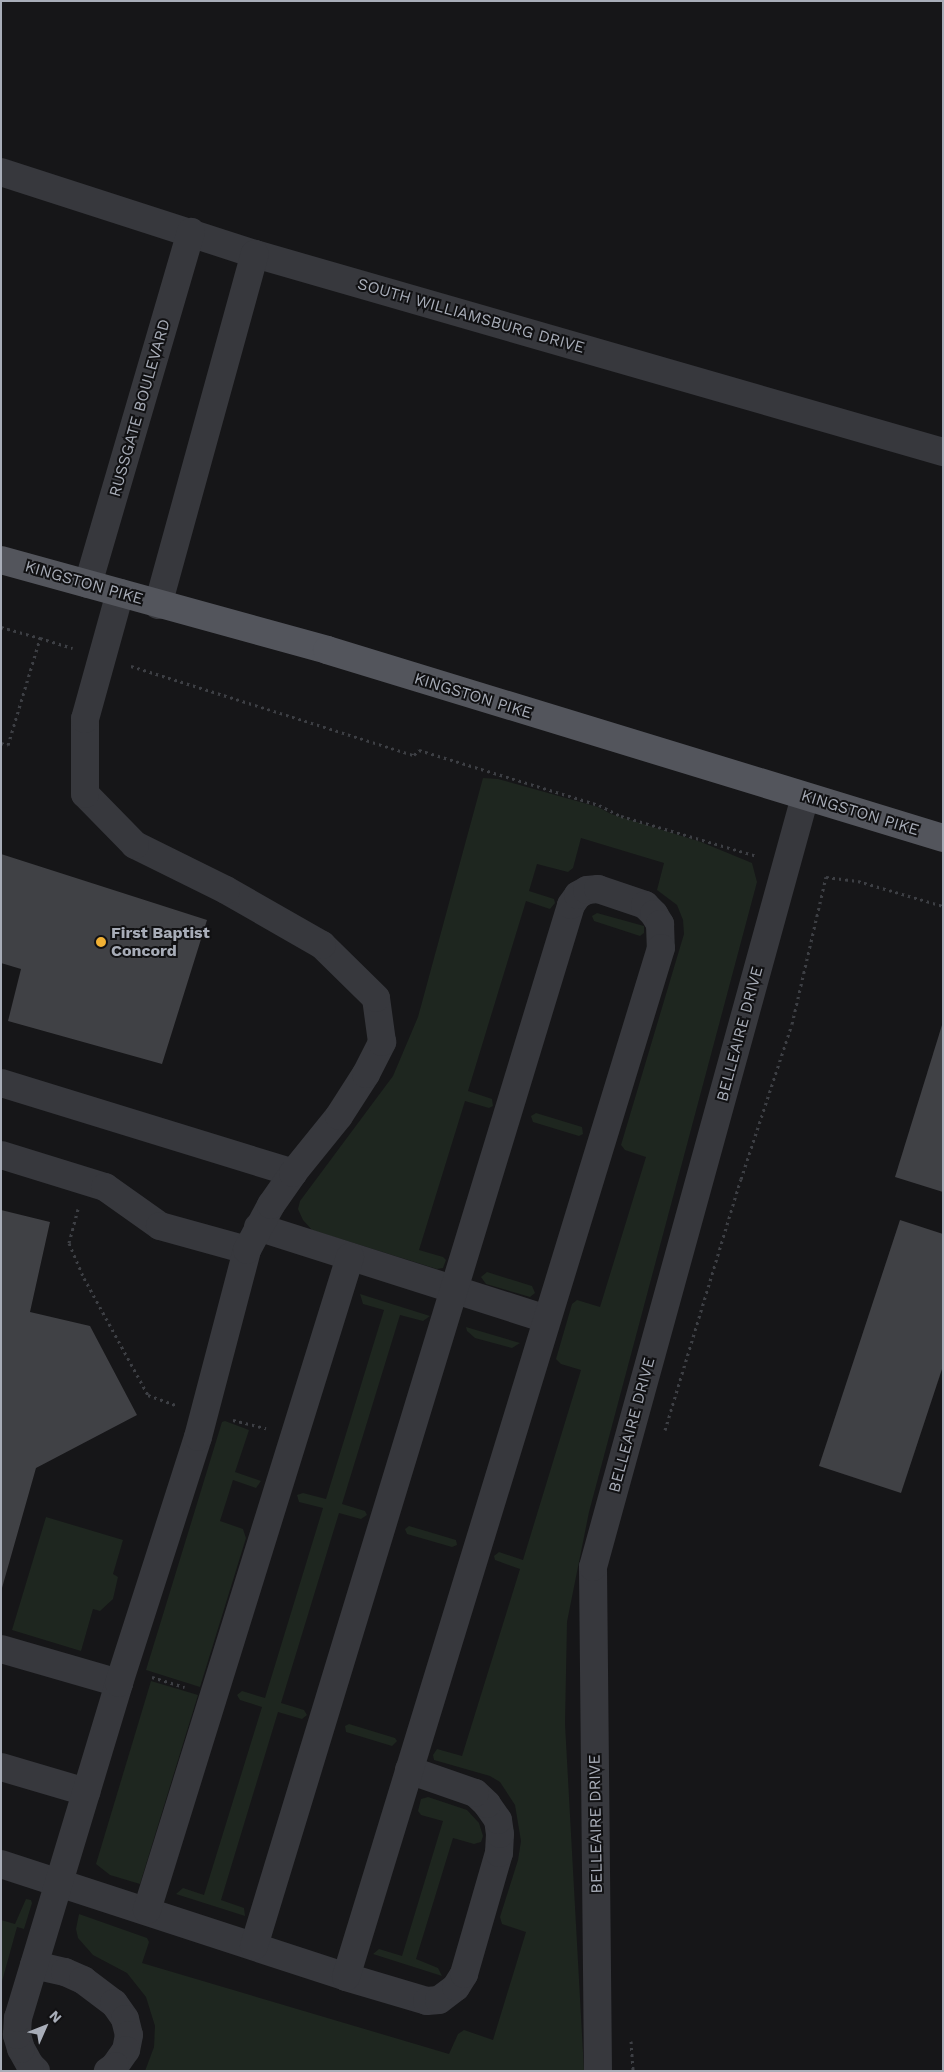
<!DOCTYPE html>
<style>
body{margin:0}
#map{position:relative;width:944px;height:2072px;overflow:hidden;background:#161618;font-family:"Work Sans",sans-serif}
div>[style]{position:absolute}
.green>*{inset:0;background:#1e261f}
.building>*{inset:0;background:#404145}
.path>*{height:3px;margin-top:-1.5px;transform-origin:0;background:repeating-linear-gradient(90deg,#3d3f44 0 2.5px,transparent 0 6.5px)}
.minor>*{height:28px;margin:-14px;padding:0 14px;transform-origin:14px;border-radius:14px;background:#37383d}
.major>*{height:28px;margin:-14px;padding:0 14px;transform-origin:14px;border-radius:14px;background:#53555c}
.dots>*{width:14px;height:14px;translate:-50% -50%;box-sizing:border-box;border:2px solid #111113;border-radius:50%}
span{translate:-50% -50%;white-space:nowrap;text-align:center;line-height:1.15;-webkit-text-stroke:4px #111113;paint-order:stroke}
.street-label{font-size:16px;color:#a8adb8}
.poi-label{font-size:16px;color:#a8adb8;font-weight:700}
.left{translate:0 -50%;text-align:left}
.frame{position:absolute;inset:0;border:2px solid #a8adb8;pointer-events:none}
.north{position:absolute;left:20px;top:2002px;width:50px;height:50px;-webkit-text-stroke:4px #111113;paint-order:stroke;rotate:46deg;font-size:14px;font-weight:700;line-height:20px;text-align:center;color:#a8adb8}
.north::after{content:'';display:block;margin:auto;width:18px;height:22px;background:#a8adb8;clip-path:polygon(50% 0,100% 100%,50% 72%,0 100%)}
</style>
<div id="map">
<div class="green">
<div style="clip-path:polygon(483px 778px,498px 779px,598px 807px,611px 814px,701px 842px,752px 863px,757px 882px,589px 1512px,567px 1622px,565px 1724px,584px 2071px,145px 2071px,154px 2047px,155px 2026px,146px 1997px,127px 1973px,93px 1955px,78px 1938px,76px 1929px,79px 1914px,147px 1938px,149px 1942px,142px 1963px,449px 2054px,458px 2034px,464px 2030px,493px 2040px,526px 1932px,502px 1924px,500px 1917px,518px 1860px,521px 1841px,515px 1805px,500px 1782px,490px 1776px,434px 1760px,433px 1755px,437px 1749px,462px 1756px,520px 1569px,495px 1560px,494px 1556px,499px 1552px,523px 1560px,581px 1370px,561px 1364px,556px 1359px,572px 1304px,577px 1300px,600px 1307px,646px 1157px,625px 1150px,621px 1145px,684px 934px,683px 920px,677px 905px,657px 890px,664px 863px,581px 838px,573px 868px,568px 872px,537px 864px,529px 891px,554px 899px,555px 903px,550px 909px,526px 901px,468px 1091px,492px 1099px,493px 1106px,489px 1108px,465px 1101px,419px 1250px,443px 1257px,446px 1260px,443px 1268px,437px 1269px,312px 1230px,303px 1220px,298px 1209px,300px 1201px,393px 1076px,418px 1017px)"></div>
<div style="clip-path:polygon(597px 913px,644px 926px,644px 933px,640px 936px,594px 921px,592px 916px)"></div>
<div style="clip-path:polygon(536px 1113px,582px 1127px,583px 1134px,579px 1136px,533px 1122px,531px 1116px)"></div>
<div style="clip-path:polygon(487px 1272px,532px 1286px,535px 1293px,530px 1297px,486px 1284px,481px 1277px)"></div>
<div style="clip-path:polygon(360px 1294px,430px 1316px,423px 1321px,400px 1315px,342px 1504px,365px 1511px,367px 1515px,361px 1519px,339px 1513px,281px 1703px,304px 1710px,307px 1715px,302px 1719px,278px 1712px,221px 1900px,244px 1908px,245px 1916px,176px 1894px,183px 1888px,204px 1895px,262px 1707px,240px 1700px,237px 1695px,242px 1691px,265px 1698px,323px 1508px,299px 1502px,297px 1495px,303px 1493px,326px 1499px,384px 1310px,363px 1304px)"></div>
<div style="clip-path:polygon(466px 1327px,520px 1343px,512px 1348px,475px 1338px,467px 1331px)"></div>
<div style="clip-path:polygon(225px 1421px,249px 1430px,235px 1472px,261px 1481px,256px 1488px,233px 1480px,220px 1521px,243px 1529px,246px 1538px,200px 1687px,146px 1670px,222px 1422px)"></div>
<div style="clip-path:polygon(46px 1517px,123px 1540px,113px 1574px,118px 1577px,113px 1599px,100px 1611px,93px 1609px,81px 1651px,12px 1630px)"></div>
<div style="clip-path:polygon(409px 1526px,456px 1540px,457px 1545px,452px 1547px,407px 1534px,405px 1529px)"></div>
<div style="clip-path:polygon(151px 1681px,198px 1695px,140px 1884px,110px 1875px,96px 1864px)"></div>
<div style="clip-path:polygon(349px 1724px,395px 1738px,397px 1741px,392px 1746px,346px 1732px,345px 1726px)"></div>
<div style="clip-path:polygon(428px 1797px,467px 1810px,479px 1823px,483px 1836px,481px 1842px,474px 1844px,453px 1838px,416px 1959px,438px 1968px,442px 1976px,373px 1954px,379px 1949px,402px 1956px,443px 1821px,421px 1815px,418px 1811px,421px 1799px)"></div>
<div style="clip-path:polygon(26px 1899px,31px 1900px,32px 1903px,24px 1929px,17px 1927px,1px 1985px,1px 1920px,15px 1924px)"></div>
</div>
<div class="building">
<div style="clip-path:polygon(1px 854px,207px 920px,162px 1064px,8px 1021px,21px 969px,1px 963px)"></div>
<div style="clip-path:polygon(942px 1025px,943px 1025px,943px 1192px,895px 1177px)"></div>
<div style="clip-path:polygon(1px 1210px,50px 1222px,30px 1312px,90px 1326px,137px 1415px,36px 1468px,2px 1588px)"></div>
<div style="clip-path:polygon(900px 1220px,943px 1234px,943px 1366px,901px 1493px,819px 1466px)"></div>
</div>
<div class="path">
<div style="left:1px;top:627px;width:41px;rotate:15.8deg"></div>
<div style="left:131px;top:666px;width:297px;rotate:17.5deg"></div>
<div style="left:414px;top:755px;width:7px;rotate:-45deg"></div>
<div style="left:419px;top:750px;width:188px;rotate:17deg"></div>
<div style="left:599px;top:805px;width:25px;rotate:27deg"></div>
<div style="left:621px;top:816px;width:142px;rotate:16.4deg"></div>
<div style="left:1px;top:743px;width:7px;rotate:16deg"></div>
<div style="left:8px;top:745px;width:112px;rotate:-73.3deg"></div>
<div style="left:40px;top:638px;width:34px;rotate:17deg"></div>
<div style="left:78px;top:1209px;width:35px;rotate:105deg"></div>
<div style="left:69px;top:1243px;width:38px;rotate:67deg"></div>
<div style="left:84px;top:1278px;width:133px;rotate:61.3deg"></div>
<div style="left:148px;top:1395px;width:30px;rotate:20deg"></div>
<div style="left:233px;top:1420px;width:34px;rotate:14deg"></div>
<div style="left:665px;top:1430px;width:262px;rotate:-73.2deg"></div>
<div style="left:741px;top:1179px;width:163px;rotate:-71.8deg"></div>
<div style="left:792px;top:1024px;width:151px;rotate:-77deg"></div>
<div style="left:826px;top:877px;width:32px;rotate:7deg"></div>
<div style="left:858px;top:881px;width:89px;rotate:16.4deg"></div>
<div style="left:152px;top:1677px;width:34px;rotate:17deg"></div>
<div style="left:631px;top:2041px;width:30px;rotate:86deg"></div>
</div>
<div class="minor">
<div style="left:1px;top:172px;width:267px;rotate:17.9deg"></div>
<div style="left:255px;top:254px;width:716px;rotate:16.06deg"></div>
<div style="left:88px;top:584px;width:367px;rotate:-73.7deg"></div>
<div style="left:158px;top:605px;width:364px;rotate:-74.6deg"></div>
<div style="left:1px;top:1083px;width:306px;rotate:17.1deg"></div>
<div style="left:1px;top:1155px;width:109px;rotate:17.1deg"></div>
<div style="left:105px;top:1187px;width:67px;rotate:35.3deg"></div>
<div style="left:160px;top:1226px;width:90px;rotate:15.4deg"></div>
<div style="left:258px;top:1227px;width:303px;rotate:17.7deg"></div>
<div style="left:1px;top:1649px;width:123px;rotate:16.1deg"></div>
<div style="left:1px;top:1767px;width:89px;rotate:16.4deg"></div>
<div style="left:1px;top:1864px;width:363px;rotate:18.1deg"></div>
<div style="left:346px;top:1977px;width:84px;rotate:16.5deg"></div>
<div style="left:427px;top:2001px;width:12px;rotate:-5deg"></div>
<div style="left:439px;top:2000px;width:21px;rotate:-37deg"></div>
<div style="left:456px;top:1987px;width:15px;rotate:-58deg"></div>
<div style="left:464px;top:1974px;width:126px;rotate:-73.9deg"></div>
<div style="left:499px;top:1853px;width:19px;rotate:-87deg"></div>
<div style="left:500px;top:1834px;width:14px;rotate:-98deg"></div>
<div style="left:498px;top:1820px;width:19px;rotate:-125deg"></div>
<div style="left:487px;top:1804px;width:16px;rotate:-137deg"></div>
<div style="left:475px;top:1793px;width:70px;rotate:-160.8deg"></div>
<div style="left:147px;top:1910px;width:684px;rotate:-72.73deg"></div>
<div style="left:254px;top:1946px;width:1088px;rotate:-73.06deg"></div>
<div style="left:571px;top:905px;width:12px;rotate:-55deg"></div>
<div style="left:578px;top:895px;width:10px;rotate:-29deg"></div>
<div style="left:587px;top:890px;width:11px;rotate:-5deg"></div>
<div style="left:598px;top:889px;width:50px;rotate:18.8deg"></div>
<div style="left:645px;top:905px;width:13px;rotate:45deg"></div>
<div style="left:654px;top:914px;width:12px;rotate:59deg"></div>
<div style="left:660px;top:924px;width:24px;rotate:88deg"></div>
<div style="left:661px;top:948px;width:1076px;rotate:107.02deg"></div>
<div style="left:34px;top:1965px;width:32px;rotate:13deg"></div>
<div style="left:65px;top:1972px;width:20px;rotate:24deg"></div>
<div style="left:83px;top:1980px;width:39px;rotate:37deg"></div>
<div style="left:114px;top:2003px;width:19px;rotate:55deg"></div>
<div style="left:125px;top:2019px;width:16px;rotate:76deg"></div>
<div style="left:129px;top:2035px;width:15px;rotate:101deg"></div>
<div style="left:126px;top:2050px;width:19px;rotate:125deg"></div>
<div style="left:115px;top:2066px;width:9px;rotate:144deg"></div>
<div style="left:36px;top:2071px;width:8px;rotate:-135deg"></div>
<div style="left:30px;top:2065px;width:18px;rotate:-119deg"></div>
<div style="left:21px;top:2049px;width:15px;rotate:-106deg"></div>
<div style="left:17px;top:2035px;width:17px;rotate:-87deg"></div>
<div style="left:18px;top:2018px;width:350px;rotate:-73.2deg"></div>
<div style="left:119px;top:1683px;width:258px;rotate:-72.2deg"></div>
<div style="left:198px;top:1437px;width:193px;rotate:-75.3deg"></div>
<div style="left:247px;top:1250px;width:51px;rotate:-61.9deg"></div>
<div style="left:271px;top:1205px;width:39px;rotate:-55deg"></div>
<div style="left:293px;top:1173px;width:73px;rotate:-51.1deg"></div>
<div style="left:339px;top:1116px;width:50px;rotate:-57.3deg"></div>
<div style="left:366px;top:1074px;width:36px;rotate:-63deg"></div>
<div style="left:382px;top:1042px;width:44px;rotate:-97.8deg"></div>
<div style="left:376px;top:998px;width:76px;rotate:-135.5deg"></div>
<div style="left:322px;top:945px;width:111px;rotate:-150.2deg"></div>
<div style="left:226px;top:890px;width:102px;rotate:-153.7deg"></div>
<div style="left:135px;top:845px;width:71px;rotate:-134.4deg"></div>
<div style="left:85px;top:794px;width:75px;rotate:-90deg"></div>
<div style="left:85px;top:719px;width:131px;rotate:-74.5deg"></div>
<div style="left:598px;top:2071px;width:504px;rotate:-90.57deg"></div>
<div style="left:593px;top:1567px;width:799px;rotate:-74.61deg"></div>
</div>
<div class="major">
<div style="left:1px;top:560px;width:338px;rotate:15.4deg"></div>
<div style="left:327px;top:650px;width:644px;rotate:16.97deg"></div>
</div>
<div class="dots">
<div style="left:101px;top:942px;background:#f2b134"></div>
</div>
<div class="street-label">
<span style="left:471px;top:316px;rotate:16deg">SOUTH WILLIAMSBURG DRIVE</span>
<span style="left:140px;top:408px;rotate:-74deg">RUSSGATE BOULEVARD</span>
<span style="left:84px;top:583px;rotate:16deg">KINGSTON PIKE</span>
<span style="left:473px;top:696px;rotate:17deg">KINGSTON PIKE</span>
<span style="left:860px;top:813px;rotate:17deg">KINGSTON PIKE</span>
<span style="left:740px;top:1034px;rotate:-75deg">BELLEAIRE DRIVE</span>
<span style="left:632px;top:1425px;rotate:-75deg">BELLEAIRE DRIVE</span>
<span style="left:596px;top:1824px;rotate:-91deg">BELLEAIRE DRIVE</span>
</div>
<div class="poi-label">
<span class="left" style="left:111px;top:942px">First Baptist<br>Concord</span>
</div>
<div class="frame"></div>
<div class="north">N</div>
</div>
